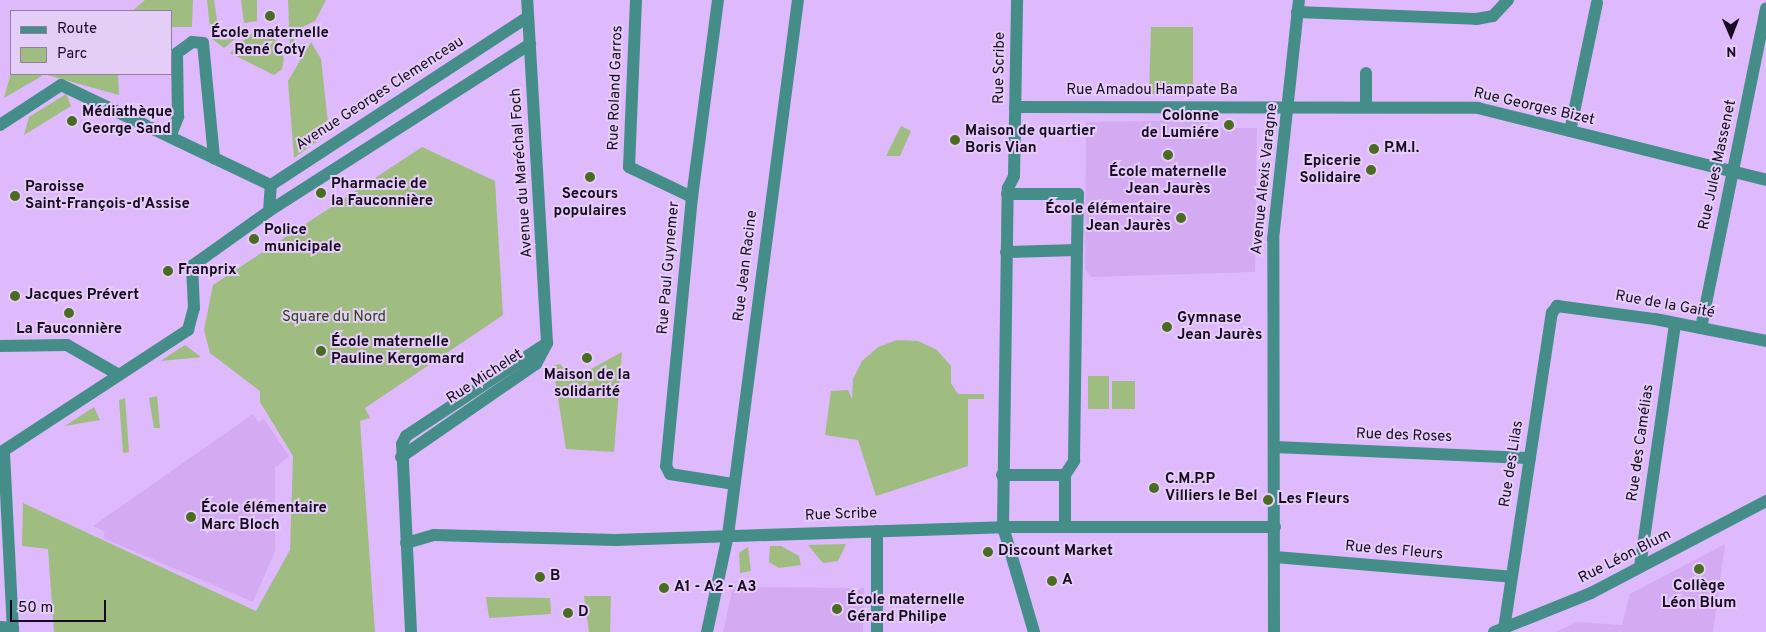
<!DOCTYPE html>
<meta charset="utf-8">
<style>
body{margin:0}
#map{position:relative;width:1766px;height:632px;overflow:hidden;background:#deb9fb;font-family:Overpass,sans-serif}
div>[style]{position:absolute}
.built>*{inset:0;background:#d4abf3}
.green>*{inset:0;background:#9fbd81}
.minor>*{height:12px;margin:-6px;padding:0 6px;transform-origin:6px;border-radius:6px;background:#458d89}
.dots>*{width:14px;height:14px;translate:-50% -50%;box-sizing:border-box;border:2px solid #e4cdf6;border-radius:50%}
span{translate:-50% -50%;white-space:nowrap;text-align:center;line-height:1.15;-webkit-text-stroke:4px #e4cdf6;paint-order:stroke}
.poi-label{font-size:15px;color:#180a22;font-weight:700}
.left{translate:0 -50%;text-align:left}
.right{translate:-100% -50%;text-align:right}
.street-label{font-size:15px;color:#180a22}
.park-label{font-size:15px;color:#2f4513}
.legend{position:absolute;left:10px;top:10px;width:162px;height:65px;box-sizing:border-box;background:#e4cdf6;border:1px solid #927fa1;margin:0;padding:6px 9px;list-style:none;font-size:15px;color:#180a22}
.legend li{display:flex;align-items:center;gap:10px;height:25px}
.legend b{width:25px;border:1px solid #927fa1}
.north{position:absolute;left:1706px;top:10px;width:50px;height:50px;-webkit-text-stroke:4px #e4cdf6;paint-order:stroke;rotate:179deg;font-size:14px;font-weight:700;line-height:20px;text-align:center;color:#180a22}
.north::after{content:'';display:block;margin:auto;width:18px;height:22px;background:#180a22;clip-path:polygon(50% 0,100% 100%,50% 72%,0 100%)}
.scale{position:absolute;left:10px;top:600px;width:96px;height:22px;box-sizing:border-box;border:2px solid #180a22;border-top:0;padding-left:6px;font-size:15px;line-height:18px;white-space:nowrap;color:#180a22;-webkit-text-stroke:4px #e4cdf6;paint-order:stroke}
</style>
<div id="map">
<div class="built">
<div style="clip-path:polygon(1210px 120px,1210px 128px,1257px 128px,1255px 272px,1092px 277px,1085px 270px,1086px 122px)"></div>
<div style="clip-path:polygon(253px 414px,258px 422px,264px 419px,289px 456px,275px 468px,275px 551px,253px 602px,103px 538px,105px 532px,93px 526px)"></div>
<div style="clip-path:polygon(1725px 544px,1713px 632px,1555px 632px,1578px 622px,1622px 625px,1630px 594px)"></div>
<div style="clip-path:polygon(733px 587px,864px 588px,863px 632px,723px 632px)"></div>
</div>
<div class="green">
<div style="clip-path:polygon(145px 0,193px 0,192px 27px,171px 27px,171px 11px,132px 11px)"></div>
<div style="clip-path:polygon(207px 0,214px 0,220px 40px,235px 39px,224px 48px,211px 38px)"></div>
<div style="clip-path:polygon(241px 0,257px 0,257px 21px,244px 23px)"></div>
<div style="clip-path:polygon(288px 0,326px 0,315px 21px,300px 28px,290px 49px)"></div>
<div style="clip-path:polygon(1151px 27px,1193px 27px,1193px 94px,1149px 94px)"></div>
<div style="clip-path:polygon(270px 30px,284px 58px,282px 69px,274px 75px,230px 53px,254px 31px)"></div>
<div style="clip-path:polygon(311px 42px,321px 59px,329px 133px,294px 158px,288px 81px)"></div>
<div style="clip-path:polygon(11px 73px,40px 74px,42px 76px,4px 98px)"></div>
<div style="clip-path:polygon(46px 74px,118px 74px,119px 95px,47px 75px)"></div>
<div style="clip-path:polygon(66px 94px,71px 106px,24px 135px,29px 117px)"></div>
<div style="clip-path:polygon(901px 126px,911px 131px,900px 156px,886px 156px)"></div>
<div style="clip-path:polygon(422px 147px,495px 181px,503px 315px,365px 408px,370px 418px,360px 421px,375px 632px,54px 632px,48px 549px,22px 546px,23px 503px,256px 611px,290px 550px,293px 456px,260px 402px,260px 391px,210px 353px,204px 330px,213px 285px)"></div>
<div style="clip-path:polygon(897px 340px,918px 341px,937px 350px,951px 366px,951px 383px,958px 394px,984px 394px,984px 399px,968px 399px,968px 466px,876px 496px,858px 440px,825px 435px,831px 391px,848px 390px,852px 399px,853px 379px,862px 361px,878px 347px)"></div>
<div style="clip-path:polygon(185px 345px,201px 357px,161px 361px,174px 352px)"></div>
<div style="clip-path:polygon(622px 352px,614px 452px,566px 449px,553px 366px,560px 364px,573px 379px)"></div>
<div style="clip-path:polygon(1088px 376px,1109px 376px,1109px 409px,1088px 409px)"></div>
<div style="clip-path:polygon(1112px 381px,1135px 381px,1135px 409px,1112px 409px)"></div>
<div style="clip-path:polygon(157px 396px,160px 428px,154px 428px,149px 398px)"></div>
<div style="clip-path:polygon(125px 398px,129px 452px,123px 453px,119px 400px)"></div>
<div style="clip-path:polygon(94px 407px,100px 420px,65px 426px)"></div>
<div style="clip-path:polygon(846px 544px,838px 561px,823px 563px,808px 545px)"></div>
<div style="clip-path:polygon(770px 546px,781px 546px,799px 556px,801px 565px,779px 568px,769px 562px)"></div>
<div style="clip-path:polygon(748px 547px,751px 571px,740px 573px,739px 553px)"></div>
<div style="clip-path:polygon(584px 596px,611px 596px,610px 632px,589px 632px)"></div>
<div style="clip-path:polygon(486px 597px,550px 598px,551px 614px,489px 618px)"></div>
</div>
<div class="minor">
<div style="left:636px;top:0;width:167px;rotate:92.4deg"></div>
<div style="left:629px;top:167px;width:70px;rotate:25.5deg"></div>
<div style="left:718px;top:0;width:199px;rotate:97.5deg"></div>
<div style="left:692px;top:197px;width:270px;rotate:95.5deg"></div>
<div style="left:666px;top:466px;width:9px;rotate:63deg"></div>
<div style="left:670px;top:474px;width:65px;rotate:8.9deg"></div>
<div style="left:1297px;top:12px;width:179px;rotate:2.2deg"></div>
<div style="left:1476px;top:19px;width:17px;rotate:-10deg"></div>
<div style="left:1493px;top:16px;width:22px;rotate:-47deg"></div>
<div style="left:1366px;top:105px;width:32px;rotate:-90deg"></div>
<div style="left:1015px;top:107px;width:463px;rotate:0.1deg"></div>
<div style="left:1478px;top:108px;width:297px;rotate:14deg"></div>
<div style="left:0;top:125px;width:73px;rotate:-33.3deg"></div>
<div style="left:61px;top:85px;width:233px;rotate:25.5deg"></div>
<div style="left:1570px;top:131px;width:131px;rotate:-78.1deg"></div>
<div style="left:170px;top:137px;width:22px;rotate:-68deg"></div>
<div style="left:178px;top:117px;width:64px;rotate:-90.9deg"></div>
<div style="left:177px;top:53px;width:19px;rotate:-36deg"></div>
<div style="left:192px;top:42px;width:11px;rotate:5deg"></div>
<div style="left:203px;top:43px;width:116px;rotate:84.5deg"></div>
<div style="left:271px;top:185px;width:307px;rotate:-33.2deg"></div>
<div style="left:269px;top:211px;width:26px;rotate:-86deg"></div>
<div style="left:1006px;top:252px;width:71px;rotate:-1.6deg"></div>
<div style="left:1077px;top:250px;width:56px;rotate:-89deg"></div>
<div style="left:1078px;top:194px;width:71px;rotate:180deg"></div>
<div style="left:1701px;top:328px;width:326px;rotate:-78.5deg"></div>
<div style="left:0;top:346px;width:67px;rotate:-0.9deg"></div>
<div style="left:67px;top:345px;width:60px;rotate:30deg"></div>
<div style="left:1275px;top:447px;width:255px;rotate:2.5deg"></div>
<div style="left:0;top:453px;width:225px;rotate:-33.2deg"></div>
<div style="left:188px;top:330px;width:23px;rotate:-75deg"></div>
<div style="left:194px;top:308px;width:42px;rotate:-92.7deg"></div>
<div style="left:192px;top:266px;width:95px;rotate:-35.5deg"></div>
<div style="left:269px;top:211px;width:310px;rotate:-32.6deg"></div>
<div style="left:4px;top:453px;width:179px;rotate:87.1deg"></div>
<div style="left:401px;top:457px;width:164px;rotate:-34.6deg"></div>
<div style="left:536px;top:364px;width:24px;rotate:-62deg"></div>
<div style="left:547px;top:343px;width:344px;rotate:-93.3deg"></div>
<div style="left:1002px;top:475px;width:63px"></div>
<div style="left:1065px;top:527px;width:52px;rotate:-90deg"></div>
<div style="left:1065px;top:475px;width:17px;rotate:-57deg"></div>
<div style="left:1074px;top:461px;width:211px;rotate:-89.2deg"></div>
<div style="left:406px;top:543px;width:29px;rotate:-16deg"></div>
<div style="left:434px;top:535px;width:181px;rotate:1.6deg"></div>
<div style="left:615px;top:540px;width:388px;rotate:-1.9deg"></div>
<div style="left:1003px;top:527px;width:339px;rotate:-89.2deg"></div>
<div style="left:1008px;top:188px;width:13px;rotate:-63deg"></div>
<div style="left:1014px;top:176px;width:176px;rotate:-89deg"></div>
<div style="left:1275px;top:557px;width:237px;rotate:4.8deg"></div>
<div style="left:1640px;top:567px;width:246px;rotate:-81.8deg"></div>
<div style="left:0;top:627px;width:13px;rotate:4deg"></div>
<div style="left:1504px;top:629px;width:320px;rotate:-81.4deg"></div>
<div style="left:1552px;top:313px;width:9px;rotate:-54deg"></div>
<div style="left:1557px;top:306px;width:99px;rotate:7.6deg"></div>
<div style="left:1655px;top:319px;width:113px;rotate:11.2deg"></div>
<div style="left:411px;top:632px;width:188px;rotate:-92.7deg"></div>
<div style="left:402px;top:444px;width:9px;rotate:-63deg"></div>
<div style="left:406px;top:436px;width:169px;rotate:-33.4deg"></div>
<div style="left:707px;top:632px;width:99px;rotate:-77.8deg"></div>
<div style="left:728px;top:535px;width:540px;rotate:-82.55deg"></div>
<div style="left:877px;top:632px;width:101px;rotate:-90deg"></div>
<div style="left:1034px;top:632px;width:109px;rotate:-106.4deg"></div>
<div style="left:1003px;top:527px;width:272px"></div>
<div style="left:1274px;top:632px;width:393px;rotate:-90.1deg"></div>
<div style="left:1273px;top:239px;width:240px;rotate:-83.8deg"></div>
<div style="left:1494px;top:632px;width:105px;rotate:-21.9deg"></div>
<div style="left:1591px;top:593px;width:198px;rotate:-27.7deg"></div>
</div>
<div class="dots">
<div style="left:270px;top:16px;background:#4b6b22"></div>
<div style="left:72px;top:121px;background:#4b6b22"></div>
<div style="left:1229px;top:125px;background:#4b6b22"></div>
<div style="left:955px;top:140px;background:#4b6b22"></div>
<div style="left:1374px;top:149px;background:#4b6b22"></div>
<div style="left:1168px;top:155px;background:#4b6b22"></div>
<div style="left:1371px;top:170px;background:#4b6b22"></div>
<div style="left:590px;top:177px;background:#4b6b22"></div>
<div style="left:321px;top:193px;background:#4b6b22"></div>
<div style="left:15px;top:196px;background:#4b6b22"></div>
<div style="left:1181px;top:218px;background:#4b6b22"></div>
<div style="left:254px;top:239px;background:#4b6b22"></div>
<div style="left:168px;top:271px;background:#4b6b22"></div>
<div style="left:15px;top:296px;background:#4b6b22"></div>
<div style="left:69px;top:313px;background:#4b6b22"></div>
<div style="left:1167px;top:327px;background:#4b6b22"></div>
<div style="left:321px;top:351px;background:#4b6b22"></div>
<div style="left:587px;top:358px;background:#4b6b22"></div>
<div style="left:1154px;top:488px;background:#4b6b22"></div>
<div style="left:1268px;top:500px;background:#4b6b22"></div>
<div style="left:191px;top:517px;background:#4b6b22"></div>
<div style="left:988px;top:552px;background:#4b6b22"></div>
<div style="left:1699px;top:569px;background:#4b6b22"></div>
<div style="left:540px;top:577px;background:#4b6b22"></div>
<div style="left:1052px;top:581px;background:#4b6b22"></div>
<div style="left:664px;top:588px;background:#4b6b22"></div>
<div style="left:837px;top:609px;background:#4b6b22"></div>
<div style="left:568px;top:613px;background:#4b6b22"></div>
</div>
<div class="poi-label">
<span style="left:270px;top:42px">École maternelle<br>René Coty</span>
<span class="left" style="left:82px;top:121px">Médiathèque<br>George Sand</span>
<span class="right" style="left:1219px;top:125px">Colonne<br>de Lumiére</span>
<span class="left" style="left:965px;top:140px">Maison de quartier<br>Boris Vian</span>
<span class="left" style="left:1384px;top:149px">P.M.I.</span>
<span class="right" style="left:1361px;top:170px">Epicerie<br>Solidaire</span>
<span style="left:1168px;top:181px">École maternelle<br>Jean Jaurès</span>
<span class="left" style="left:331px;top:193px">Pharmacie de<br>la Fauconnière</span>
<span class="left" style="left:25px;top:196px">Paroisse<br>Saint-François-d'Assise</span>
<span style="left:590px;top:203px">Secours<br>populaires</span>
<span class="right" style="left:1171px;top:218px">École élémentaire<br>Jean Jaurès</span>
<span class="left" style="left:264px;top:239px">Police<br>municipale</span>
<span class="left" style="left:178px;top:271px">Franprix</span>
<span class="left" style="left:25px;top:296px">Jacques Prévert</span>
<span class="left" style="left:1177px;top:327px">Gymnase<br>Jean Jaurès</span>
<span style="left:69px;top:330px">La Fauconnière</span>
<span class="left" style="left:331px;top:351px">École maternelle<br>Pauline Kergomard</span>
<span style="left:587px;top:384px">Maison de la<br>solidarité</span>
<span class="left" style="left:1165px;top:488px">C.M.P.P<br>Villiers le Bel</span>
<span class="left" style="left:1278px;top:500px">Les Fleurs</span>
<span class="left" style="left:201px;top:517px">École élémentaire<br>Marc Bloch</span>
<span class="left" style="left:998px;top:552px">Discount Market</span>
<span class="left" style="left:550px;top:577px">B</span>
<span class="left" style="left:1062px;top:581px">A</span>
<span style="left:1699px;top:595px">Collège<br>Léon Blum</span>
<span class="left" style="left:674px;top:588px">A1 - A2 - A3</span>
<span class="left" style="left:847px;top:609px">École maternelle<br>Gérard Philipe</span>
<span class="left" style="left:578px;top:613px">D</span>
</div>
<div class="street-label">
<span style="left:1000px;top:68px;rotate:-89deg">Rue Scribe</span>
<span style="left:616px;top:88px;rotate:-88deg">Rue Roland Garros</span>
<span style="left:1152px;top:91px">Rue Amadou Hampate Ba</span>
<span style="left:380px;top:94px;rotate:-33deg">Avenue Georges Clemenceau</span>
<span style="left:1534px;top:107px;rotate:13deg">Rue Georges Bizet</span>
<span style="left:1718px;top:165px;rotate:-78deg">Rue Jules Massenet</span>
<span style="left:522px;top:173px;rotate:-94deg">Avenue du Maréchal Foch</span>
<span style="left:1265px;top:179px;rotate:-84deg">Avenue Alexis Varagne</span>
<span style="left:746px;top:266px;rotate:-83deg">Rue Jean Racine</span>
<span style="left:669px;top:268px;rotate:-85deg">Rue Paul Guynemer</span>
<span style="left:1665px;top:305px;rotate:10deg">Rue de la Gaité</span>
<span style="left:485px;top:377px;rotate:-33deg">Rue Michelet</span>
<span style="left:1404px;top:436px;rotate:2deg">Rue des Roses</span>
<span style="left:1641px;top:443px;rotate:-82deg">Rue des Camélias</span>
<span style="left:1512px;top:464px;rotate:-81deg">Rue des Lilas</span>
<span style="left:841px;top:515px;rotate:-2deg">Rue Scribe</span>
<span style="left:1394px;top:551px;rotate:5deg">Rue des Fleurs</span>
<span style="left:1625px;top:557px;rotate:-27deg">Rue Léon Blum</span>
</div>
<div class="park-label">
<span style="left:334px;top:318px">Square du Nord</span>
</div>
<ul class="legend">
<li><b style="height:6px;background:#458d89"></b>Route</li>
<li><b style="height:14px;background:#9fbd81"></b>Parc</li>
</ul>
<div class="north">N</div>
<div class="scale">50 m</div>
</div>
